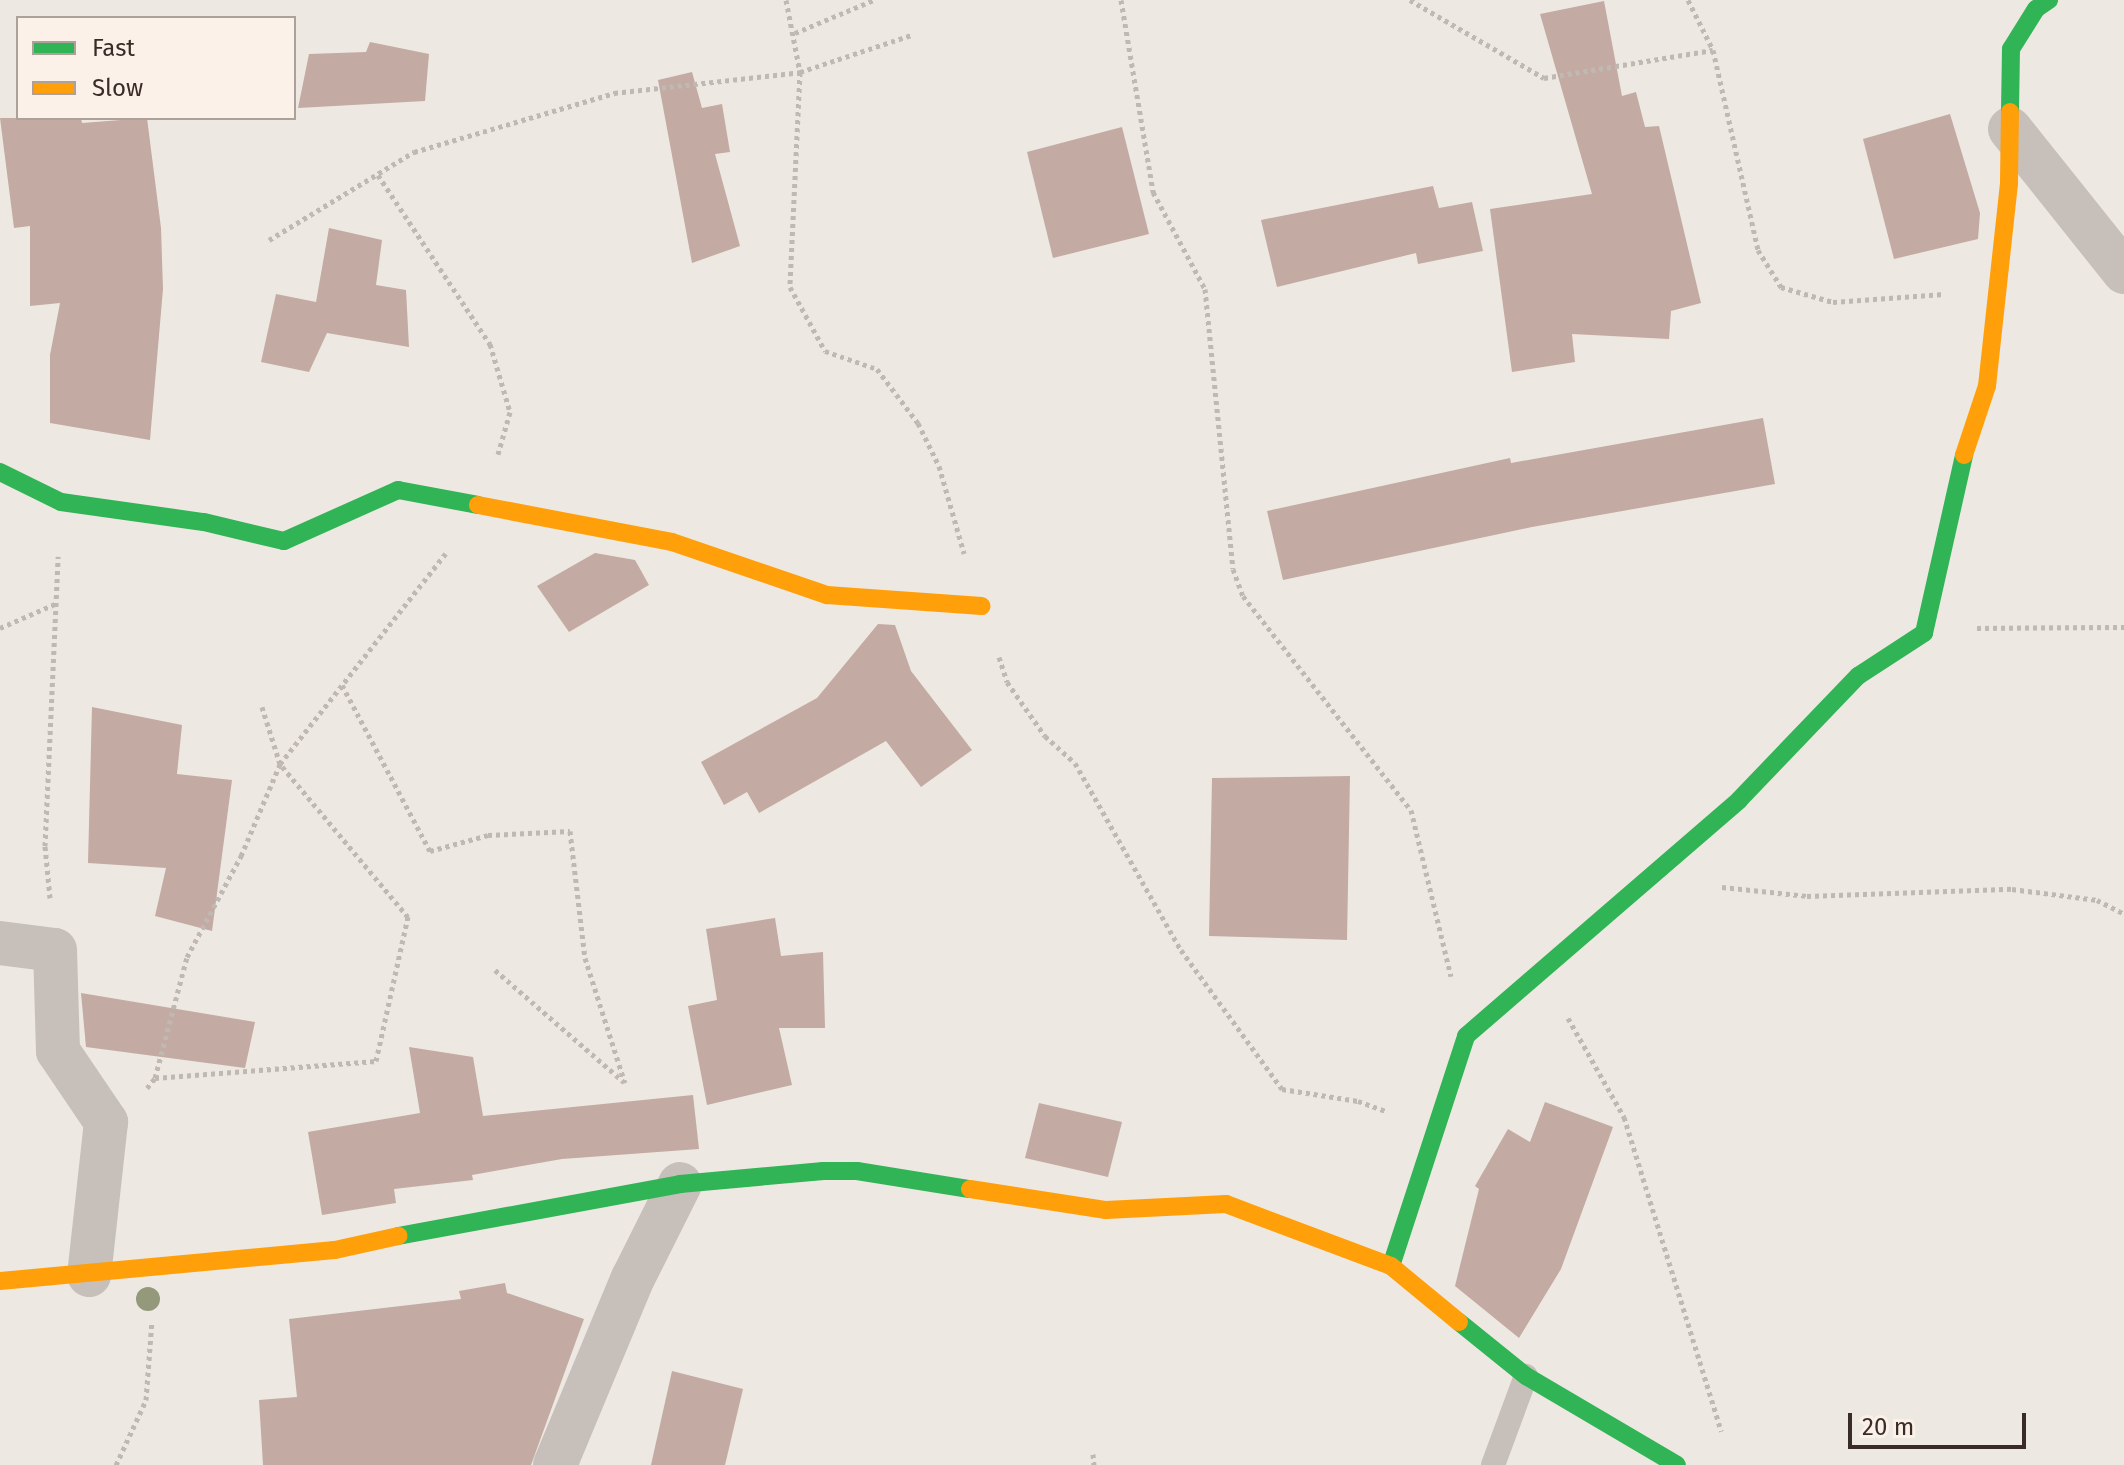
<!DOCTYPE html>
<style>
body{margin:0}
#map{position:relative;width:2124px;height:1465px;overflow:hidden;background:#eee8e2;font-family:"Fira Sans",sans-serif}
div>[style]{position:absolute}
.building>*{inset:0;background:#c3aaa2}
.path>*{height:5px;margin-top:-2.5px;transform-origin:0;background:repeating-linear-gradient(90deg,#c0b8b2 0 4px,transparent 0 8px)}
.lane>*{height:24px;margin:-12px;padding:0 12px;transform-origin:12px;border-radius:12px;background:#c7bfba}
.street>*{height:44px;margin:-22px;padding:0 22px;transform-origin:22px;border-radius:22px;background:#c7bfba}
.fast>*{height:18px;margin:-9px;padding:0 9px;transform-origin:9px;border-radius:9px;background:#30b455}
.slow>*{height:18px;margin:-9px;padding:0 9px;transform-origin:9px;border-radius:9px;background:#ff9f0a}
.trees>*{width:24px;height:24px;margin:-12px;border-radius:50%;background:#94997c}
span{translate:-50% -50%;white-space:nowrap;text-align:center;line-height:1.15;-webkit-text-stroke:6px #fbf1e8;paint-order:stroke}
.legend{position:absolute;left:16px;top:16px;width:280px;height:104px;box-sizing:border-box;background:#fbf1e8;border:2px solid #ada29b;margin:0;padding:10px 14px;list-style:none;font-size:24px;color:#392c28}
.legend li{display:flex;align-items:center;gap:16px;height:40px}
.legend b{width:40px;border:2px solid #ada29b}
.scale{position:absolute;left:1848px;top:1413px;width:178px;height:36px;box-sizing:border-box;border:4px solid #392c28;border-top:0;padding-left:10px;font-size:24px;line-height:28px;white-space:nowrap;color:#392c28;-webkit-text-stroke:6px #fbf1e8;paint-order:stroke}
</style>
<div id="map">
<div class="building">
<div style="clip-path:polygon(1604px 1px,1622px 96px,1636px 92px,1645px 127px,1659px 126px,1701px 303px,1671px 311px,1669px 339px,1572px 334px,1575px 362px,1512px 372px,1490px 209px,1592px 194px,1540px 14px)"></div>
<div style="clip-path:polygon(370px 42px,429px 54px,425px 101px,298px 108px,309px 54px,366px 52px)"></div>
<div style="clip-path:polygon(692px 72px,702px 108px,722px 104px,730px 152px,715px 154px,740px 246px,692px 263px,658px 80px)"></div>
<div style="clip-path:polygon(1950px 114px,1980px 213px,1978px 239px,1894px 259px,1863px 139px)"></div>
<div style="clip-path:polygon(0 118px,81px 118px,82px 123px,147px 118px,161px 228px,163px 289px,150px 440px,50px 423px,50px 355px,60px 303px,30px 306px,30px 226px,14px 228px)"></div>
<div style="clip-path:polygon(1122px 127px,1149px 234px,1053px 258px,1027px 152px)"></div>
<div style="clip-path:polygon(1433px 186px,1439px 208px,1472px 202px,1483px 251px,1418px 264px,1416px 253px,1277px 287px,1261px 220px)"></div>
<div style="clip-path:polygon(329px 228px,382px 240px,376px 285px,406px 290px,409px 347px,327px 333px,309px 372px,261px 362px,276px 294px,316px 302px)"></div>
<div style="clip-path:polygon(1763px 418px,1775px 484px,1532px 527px,1283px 580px,1267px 511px,1510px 458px,1511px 463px)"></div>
<div style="clip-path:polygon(595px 553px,635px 560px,649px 585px,569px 632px,537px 586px)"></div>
<div style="clip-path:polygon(878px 624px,895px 625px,911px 671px,972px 750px,921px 787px,886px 741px,759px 813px,747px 792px,724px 805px,701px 762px,817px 698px)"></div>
<div style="clip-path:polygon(92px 707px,182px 725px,177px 774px,232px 780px,212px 931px,155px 916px,166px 868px,88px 863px)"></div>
<div style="clip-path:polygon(1350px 776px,1347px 940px,1209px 936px,1212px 778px)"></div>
<div style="clip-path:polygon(775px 918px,781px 956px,823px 952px,825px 1028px,779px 1028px,792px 1085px,707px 1105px,688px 1006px,717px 1000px,706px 929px)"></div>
<div style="clip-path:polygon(81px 993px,255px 1022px,245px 1068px,86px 1047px)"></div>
<div style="clip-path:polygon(409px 1047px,473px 1057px,483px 1116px,693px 1095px,699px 1149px,562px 1159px,472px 1175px,473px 1180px,394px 1189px,396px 1203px,322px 1215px,308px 1132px,420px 1113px)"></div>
<div style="clip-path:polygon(1545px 1102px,1613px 1127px,1561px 1269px,1519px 1338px,1455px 1286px,1479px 1189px,1475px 1186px,1508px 1129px,1530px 1142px)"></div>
<div style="clip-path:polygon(1039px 1103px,1122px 1122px,1108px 1177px,1025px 1158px)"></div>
<div style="clip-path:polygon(505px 1283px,507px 1293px,584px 1319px,531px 1465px,263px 1465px,259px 1400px,297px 1397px,289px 1319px,461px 1299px,459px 1291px)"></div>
<div style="clip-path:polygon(672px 1371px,743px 1389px,725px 1465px,651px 1465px)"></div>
</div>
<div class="path">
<div style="left:786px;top:0;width:73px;rotate:79deg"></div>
<div style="left:800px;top:72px;width:215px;rotate:92.7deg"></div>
<div style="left:790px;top:287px;width:73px;rotate:61.3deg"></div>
<div style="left:825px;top:351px;width:55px;rotate:19.1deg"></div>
<div style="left:877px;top:369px;width:68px;rotate:52.8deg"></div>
<div style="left:918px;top:423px;width:48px;rotate:64deg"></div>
<div style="left:939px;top:466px;width:91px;rotate:74deg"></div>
<div style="left:1121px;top:0;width:195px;rotate:80.5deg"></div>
<div style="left:1153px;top:192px;width:110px;rotate:61.8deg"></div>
<div style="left:1205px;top:289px;width:281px;rotate:84.3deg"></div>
<div style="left:1233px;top:569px;width:29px;rotate:70deg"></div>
<div style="left:1243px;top:596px;width:272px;rotate:51.9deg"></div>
<div style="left:1411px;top:810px;width:171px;rotate:76.5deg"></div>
<div style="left:1410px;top:0;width:155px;rotate:30.2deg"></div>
<div style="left:1544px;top:78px;width:171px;rotate:-9.4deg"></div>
<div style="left:1688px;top:0;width:56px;rotate:63.4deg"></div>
<div style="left:1713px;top:50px;width:205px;rotate:77.3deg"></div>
<div style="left:1758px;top:250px;width:44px;rotate:58.1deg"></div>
<div style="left:1781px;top:287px;width:54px;rotate:16.1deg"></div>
<div style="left:1833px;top:302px;width:111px;rotate:-4.1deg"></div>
<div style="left:795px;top:33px;width:86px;rotate:-22.7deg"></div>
<div style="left:378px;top:175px;width:203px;rotate:56.5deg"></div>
<div style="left:490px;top:344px;width:71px;rotate:73.6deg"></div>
<div style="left:510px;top:412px;width:44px;rotate:105.9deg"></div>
<div style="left:269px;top:240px;width:170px;rotate:-31.3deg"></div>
<div style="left:414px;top:152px;width:209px;rotate:-16.4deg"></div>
<div style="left:614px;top:93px;width:187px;rotate:-6.4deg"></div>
<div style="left:800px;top:72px;width:117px;rotate:-18.4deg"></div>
<div style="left:0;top:628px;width:60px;rotate:-23.6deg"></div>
<div style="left:1977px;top:628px;width:147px;rotate:-0.4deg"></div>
<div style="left:999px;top:657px;width:26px;rotate:72deg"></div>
<div style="left:1007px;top:682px;width:66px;rotate:54.9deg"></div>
<div style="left:1045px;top:736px;width:40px;rotate:42deg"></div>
<div style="left:1075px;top:763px;width:215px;rotate:60.5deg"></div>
<div style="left:1181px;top:950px;width:172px;rotate:54deg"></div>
<div style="left:1282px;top:1089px;width:77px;rotate:9deg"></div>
<div style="left:1358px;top:1101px;width:29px;rotate:20deg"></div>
<div style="left:342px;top:685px;width:188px;rotate:62.1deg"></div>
<div style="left:430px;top:851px;width:60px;rotate:-15.4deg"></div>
<div style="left:488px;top:835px;width:82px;rotate:-2.8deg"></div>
<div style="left:570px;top:831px;width:128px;rotate:83.3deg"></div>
<div style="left:585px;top:958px;width:131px;rotate:72.3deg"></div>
<div style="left:1722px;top:887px;width:85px;rotate:6deg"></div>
<div style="left:1807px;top:896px;width:205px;rotate:-2deg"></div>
<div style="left:2012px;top:889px;width:86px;rotate:7.4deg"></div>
<div style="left:2097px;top:900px;width:30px;rotate:27deg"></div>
<div style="left:50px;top:898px;width:52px;rotate:-95.5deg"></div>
<div style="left:45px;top:846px;width:290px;rotate:-87.4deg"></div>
<div style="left:495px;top:970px;width:171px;rotate:41deg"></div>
<div style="left:1568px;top:1018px;width:114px;rotate:60.5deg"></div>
<div style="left:1624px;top:1117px;width:329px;rotate:72.8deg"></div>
<div style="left:155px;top:1078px;width:125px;rotate:-75.2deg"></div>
<div style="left:187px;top:957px;width:115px;rotate:-61.9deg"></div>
<div style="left:241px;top:856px;width:100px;rotate:-67deg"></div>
<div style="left:280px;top:764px;width:60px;rotate:-107.5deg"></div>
<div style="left:147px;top:1088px;width:13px;rotate:-51deg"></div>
<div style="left:155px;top:1078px;width:222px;rotate:-4.4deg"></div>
<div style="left:376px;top:1061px;width:148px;rotate:-77.5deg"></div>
<div style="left:408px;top:917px;width:199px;rotate:-129.9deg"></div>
<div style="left:280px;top:764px;width:268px;rotate:-51.8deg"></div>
<div style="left:1093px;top:1454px;width:11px;rotate:85deg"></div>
<div style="left:116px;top:1465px;width:72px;rotate:-65.2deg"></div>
<div style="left:146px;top:1400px;width:79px;rotate:-85.7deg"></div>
</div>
<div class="lane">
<div style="left:1493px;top:1465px;width:95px;rotate:-69.7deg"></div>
</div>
<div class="street">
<div style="left:2010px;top:129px;width:183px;rotate:51.4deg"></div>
<div style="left:0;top:943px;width:55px;rotate:7.3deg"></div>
<div style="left:55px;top:950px;width:101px;rotate:88.3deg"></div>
<div style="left:58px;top:1051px;width:86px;rotate:55.9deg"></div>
<div style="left:106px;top:1122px;width:154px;rotate:96.3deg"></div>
<div style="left:555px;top:1465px;width:203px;rotate:-67.4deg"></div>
<div style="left:633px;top:1278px;width:105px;rotate:-63.4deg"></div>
</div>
<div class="fast">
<div style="left:2010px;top:112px;width:63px;rotate:-89.1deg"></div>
<div style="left:2011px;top:49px;width:47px;rotate:-58deg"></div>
<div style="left:2036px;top:9px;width:16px;rotate:-35deg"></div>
<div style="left:0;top:472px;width:68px;rotate:26.2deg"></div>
<div style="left:61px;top:502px;width:144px;rotate:8deg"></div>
<div style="left:204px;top:522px;width:82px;rotate:13.4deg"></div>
<div style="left:284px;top:541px;width:125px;rotate:-24.1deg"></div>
<div style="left:398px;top:490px;width:81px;rotate:10.6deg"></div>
<div style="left:398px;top:1236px;width:287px;rotate:-10.4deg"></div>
<div style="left:680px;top:1184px;width:144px;rotate:-5.2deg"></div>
<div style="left:823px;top:1171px;width:34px"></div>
<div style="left:857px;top:1171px;width:114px;rotate:9.1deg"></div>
<div style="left:1391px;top:1266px;width:242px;rotate:-71.9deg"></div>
<div style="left:1466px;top:1036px;width:361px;rotate:-40.8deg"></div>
<div style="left:1739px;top:800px;width:172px;rotate:-46.2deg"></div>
<div style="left:1858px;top:676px;width:79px;rotate:-33.1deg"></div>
<div style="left:1924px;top:633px;width:182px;rotate:-77.3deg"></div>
<div style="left:1459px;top:1322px;width:86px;rotate:38.9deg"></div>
<div style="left:1526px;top:1376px;width:175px;rotate:30.5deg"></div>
</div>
<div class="slow">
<div style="left:1964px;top:455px;width:73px;rotate:-71.6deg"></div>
<div style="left:1987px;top:386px;width:205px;rotate:-83.8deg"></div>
<div style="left:2009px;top:182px;width:70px;rotate:-89.2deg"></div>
<div style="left:478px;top:505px;width:197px;rotate:10.8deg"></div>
<div style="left:672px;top:542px;width:164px;rotate:18.9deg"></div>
<div style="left:827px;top:595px;width:155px;rotate:4.1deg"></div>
<div style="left:970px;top:1189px;width:138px;rotate:8.8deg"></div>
<div style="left:1106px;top:1210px;width:120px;rotate:-2.9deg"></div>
<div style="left:1226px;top:1204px;width:176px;rotate:20.6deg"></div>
<div style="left:1391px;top:1266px;width:88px;rotate:39.5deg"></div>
<div style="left:0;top:1281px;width:336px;rotate:-5.3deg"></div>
<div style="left:335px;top:1250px;width:65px;rotate:-12.5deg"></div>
</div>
<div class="trees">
<div style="left:148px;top:1299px"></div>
</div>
<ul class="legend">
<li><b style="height:10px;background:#30b455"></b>Fast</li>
<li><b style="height:10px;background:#ff9f0a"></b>Slow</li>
</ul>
<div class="scale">20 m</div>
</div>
